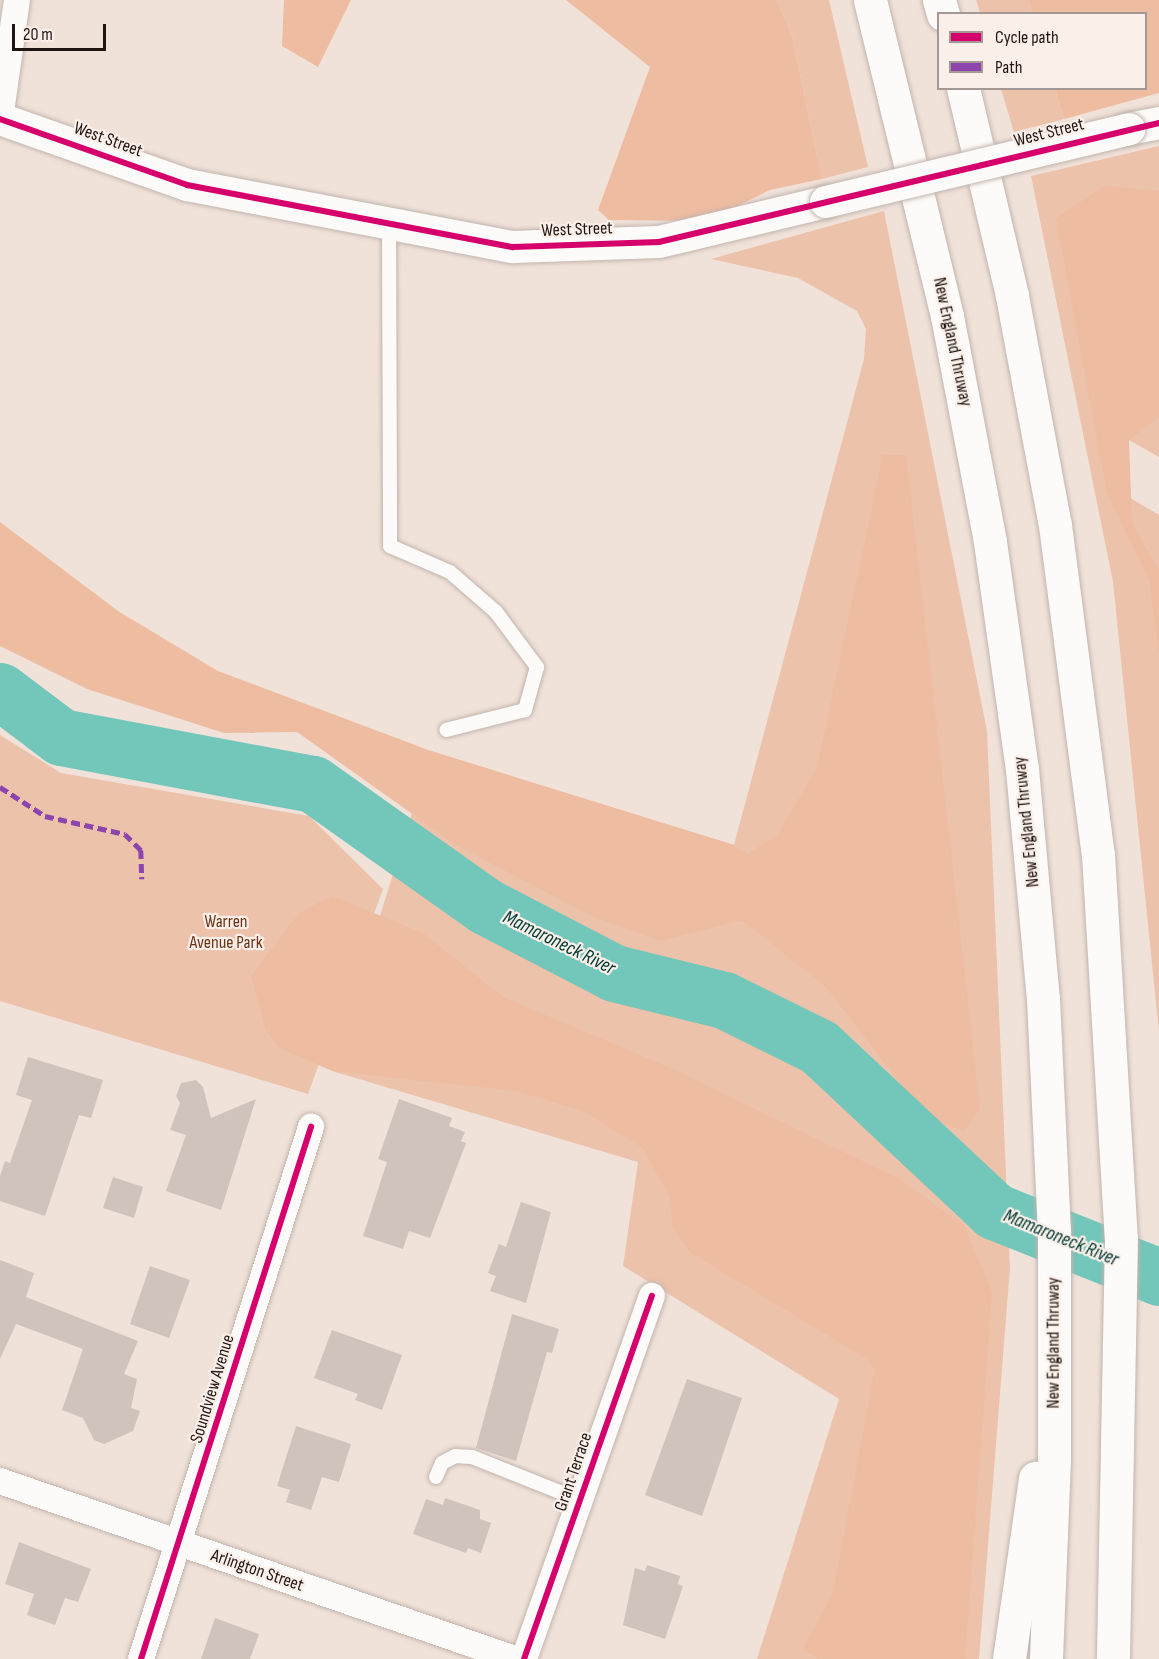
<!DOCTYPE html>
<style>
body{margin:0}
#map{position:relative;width:1159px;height:1659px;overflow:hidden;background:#f1e2d9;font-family:"Sofia Sans Condensed",sans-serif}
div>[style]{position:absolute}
.green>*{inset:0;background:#ecc2ab}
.forest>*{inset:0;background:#eebca1}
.river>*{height:57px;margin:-28.5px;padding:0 28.5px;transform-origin:28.5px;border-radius:28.5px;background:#72c6ba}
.building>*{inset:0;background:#cfc3bc}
.roads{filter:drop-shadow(0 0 2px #c1b5ae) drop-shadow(0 0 2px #c1b5ae)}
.service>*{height:14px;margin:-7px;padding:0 7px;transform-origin:7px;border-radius:7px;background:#fdfbf9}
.minor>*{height:26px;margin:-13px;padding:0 13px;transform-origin:13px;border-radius:13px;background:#fdfbf9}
.tertiary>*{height:32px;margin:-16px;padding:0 16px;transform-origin:16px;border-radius:16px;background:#fdfbf9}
.motorway>*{height:33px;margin:-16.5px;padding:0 16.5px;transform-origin:16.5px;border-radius:16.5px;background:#fdfbf9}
.bridges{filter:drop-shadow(0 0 2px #c1b5ae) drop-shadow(0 0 2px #c1b5ae)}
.tertiary-bridge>*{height:32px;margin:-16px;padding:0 16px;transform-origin:16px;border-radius:16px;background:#fdfbf9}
.quiet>*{height:4.5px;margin-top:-2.25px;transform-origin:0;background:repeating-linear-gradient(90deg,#8e44ad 0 9px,transparent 0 13.5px)}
.cycleway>*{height:6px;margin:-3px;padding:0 3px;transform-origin:3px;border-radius:3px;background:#d6006c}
span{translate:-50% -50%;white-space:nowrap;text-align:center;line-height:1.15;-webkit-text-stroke:4.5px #fbefe9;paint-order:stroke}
.street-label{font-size:18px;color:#201611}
.park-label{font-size:18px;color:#693517}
.water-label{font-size:20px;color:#003b35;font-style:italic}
.legend{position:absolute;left:937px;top:12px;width:210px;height:78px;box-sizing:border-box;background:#fbefe9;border:2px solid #a39893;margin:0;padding:8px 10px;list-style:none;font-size:18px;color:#201611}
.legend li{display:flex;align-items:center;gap:12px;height:30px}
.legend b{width:30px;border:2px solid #a39893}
.scale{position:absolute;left:12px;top:24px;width:94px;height:27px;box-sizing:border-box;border:3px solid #201611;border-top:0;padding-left:8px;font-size:18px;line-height:21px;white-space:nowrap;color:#201611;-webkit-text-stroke:4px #fbefe9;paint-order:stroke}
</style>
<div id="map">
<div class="green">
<div style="clip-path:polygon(777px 0,829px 0,868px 167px,822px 179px,792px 36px)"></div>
<div style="clip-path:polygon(976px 0,1028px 0,1032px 13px,980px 13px)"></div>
<div style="clip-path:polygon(1001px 89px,1055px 89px,1064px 119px,1014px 132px)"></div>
<div style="clip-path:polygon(1159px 146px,1159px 457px,1120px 435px,1122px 493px,1159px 515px,1159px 1032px,1113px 582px,1031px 176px)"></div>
<div style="clip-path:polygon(884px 211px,987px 731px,1010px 1268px,979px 1659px,757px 1659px,839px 1399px,623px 1266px,638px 1162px,332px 1071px,431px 751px,734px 845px,864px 359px,866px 329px,857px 311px,798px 278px,711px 259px)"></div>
<div style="clip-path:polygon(0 735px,61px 773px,309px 816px,383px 889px,308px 1094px,0 1001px)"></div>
</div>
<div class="forest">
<div style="clip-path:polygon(284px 0,351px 0,318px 67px,282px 46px)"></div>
<div style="clip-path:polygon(566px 0,777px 0,792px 36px,822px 179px,770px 190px,707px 221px,609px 220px,598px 210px,650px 67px)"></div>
<div style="clip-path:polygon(1028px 0,1159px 0,1159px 93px,1064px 119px,1055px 89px,1146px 88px,1146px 14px,1032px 13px)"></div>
<div style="clip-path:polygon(1105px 186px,1159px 191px,1159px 417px,1129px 440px,1132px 524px,1159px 570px,1159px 653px,1149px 580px,1107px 493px,1056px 218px)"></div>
<div style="clip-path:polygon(883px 455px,906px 455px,980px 1109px,964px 1131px,927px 1118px,826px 987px,742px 920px,661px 941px,594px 917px,456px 845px,297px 732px,224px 733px,87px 689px,0 646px,0 522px,118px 611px,218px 671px,431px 751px,734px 845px,748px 854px,778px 834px,817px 768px)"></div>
<div style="clip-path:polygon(332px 896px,423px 933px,503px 997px,673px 1069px,901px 1180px,964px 1225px,992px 1292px,965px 1659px,818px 1659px,803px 1649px,833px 1593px,875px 1370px,867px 1359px,691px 1253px,673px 1228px,669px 1196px,643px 1148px,583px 1111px,516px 1091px,332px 1071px,280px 1048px,266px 1031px,251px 976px,299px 913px)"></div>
</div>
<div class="river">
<div style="left:0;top:691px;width:76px;rotate:37deg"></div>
<div style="left:61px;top:737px;width:256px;rotate:10.6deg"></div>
<div style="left:313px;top:784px;width:211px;rotate:35.3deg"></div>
<div style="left:485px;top:906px;width:145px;rotate:27.4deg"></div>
<div style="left:614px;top:973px;width:113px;rotate:13.8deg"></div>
<div style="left:724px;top:1000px;width:106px;rotate:26.3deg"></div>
<div style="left:819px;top:1047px;width:240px;rotate:43.1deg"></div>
<div style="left:994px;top:1211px;width:178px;rotate:21.8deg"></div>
</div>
<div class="building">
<div style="clip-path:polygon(28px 1057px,103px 1080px,91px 1118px,79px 1115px,45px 1216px,0 1201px,0 1176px,5px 1161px,10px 1163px,32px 1100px,16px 1095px)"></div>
<div style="clip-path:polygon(196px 1080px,203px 1087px,211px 1118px,256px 1099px,221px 1210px,166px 1191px,186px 1135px,170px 1130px,180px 1103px,176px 1096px,181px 1083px)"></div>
<div style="clip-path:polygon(399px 1099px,452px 1118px,449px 1126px,465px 1132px,461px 1141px,466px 1143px,430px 1238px,409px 1231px,403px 1249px,363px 1236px,387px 1162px,378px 1159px)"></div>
<div style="clip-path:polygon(113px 1177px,143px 1187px,134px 1218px,103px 1208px)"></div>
<div style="clip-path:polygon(521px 1202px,551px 1212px,526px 1303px,490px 1291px,496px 1276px,488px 1273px,499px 1244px,506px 1247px)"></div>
<div style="clip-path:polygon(0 1260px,34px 1273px,26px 1297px,138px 1341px,124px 1374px,137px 1379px,131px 1408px,140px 1411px,133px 1431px,104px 1444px,94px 1440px,83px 1418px,62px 1410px,83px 1349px,16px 1324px,0 1359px)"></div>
<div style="clip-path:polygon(150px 1266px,190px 1280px,169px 1338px,130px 1324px)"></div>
<div style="clip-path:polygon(512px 1314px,559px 1329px,552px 1353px,547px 1352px,516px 1461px,476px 1448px)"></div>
<div style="clip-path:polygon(332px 1330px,402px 1355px,382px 1410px,355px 1400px,358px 1394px,314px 1378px)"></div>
<div style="clip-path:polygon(687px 1379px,742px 1398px,702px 1516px,645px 1495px)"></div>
<div style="clip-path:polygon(296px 1426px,351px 1444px,339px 1482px,322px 1477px,311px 1510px,286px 1502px,290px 1490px,277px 1486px)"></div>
<div style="clip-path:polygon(445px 1498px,480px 1510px,480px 1519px,491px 1523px,481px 1553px,468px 1548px,466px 1553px,413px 1534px,426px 1499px,443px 1505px)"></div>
<div style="clip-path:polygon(19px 1542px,91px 1569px,78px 1602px,65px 1598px,55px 1625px,27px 1615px,34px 1594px,5px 1584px)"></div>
<div style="clip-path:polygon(647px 1565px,680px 1576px,678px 1584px,683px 1586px,665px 1639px,623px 1625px,635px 1568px,645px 1571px)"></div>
<div style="clip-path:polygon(215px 1618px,259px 1634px,250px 1659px,201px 1659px)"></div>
</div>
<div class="roads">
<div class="service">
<div style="left:389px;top:223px;width:323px;rotate:89.8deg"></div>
<div style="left:390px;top:546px;width:65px;rotate:23.4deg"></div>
<div style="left:450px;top:572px;width:61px;rotate:41deg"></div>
<div style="left:496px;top:612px;width:69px;rotate:53.3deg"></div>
<div style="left:537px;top:667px;width:45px;rotate:105.6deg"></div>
<div style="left:525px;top:710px;width:81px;rotate:165.8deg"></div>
<div style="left:436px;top:1477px;width:15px;rotate:-67deg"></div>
<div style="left:442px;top:1463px;width:15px;rotate:-28deg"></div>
<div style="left:455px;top:1456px;width:17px;rotate:3deg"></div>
<div style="left:472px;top:1457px;width:116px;rotate:21.7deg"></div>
</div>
<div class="minor">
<div style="left:0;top:119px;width:120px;rotate:-81.9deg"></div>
<div style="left:0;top:1481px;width:545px;rotate:19.07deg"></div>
<div style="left:141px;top:1659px;width:559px;rotate:-72.28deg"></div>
<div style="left:524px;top:1659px;width:385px;rotate:-70.6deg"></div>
</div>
<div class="tertiary">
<div style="left:0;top:119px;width:198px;rotate:19.4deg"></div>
<div style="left:187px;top:185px;width:332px;rotate:10.8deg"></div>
<div style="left:513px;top:247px;width:146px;rotate:-2deg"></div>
<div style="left:659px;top:242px;width:172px;rotate:-13.5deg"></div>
<div style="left:1129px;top:129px;width:31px;rotate:-11deg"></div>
</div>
<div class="motorway">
<div style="left:870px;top:0;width:325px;rotate:76.3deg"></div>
<div style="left:947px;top:316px;width:230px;rotate:79.2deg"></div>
<div style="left:990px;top:542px;width:229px;rotate:82deg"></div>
<div style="left:1022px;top:769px;width:231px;rotate:84.8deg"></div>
<div style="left:1043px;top:999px;width:230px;rotate:87.3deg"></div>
<div style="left:1054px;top:1229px;width:230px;rotate:90deg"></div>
<div style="left:1054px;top:1459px;width:200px;rotate:92.3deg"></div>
<div style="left:939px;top:0;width:15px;rotate:74deg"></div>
<div style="left:963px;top:88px;width:214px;rotate:76.7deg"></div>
<div style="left:1012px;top:296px;width:233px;rotate:79.4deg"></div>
<div style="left:1055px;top:525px;width:332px;rotate:82.6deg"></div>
<div style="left:1098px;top:854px;width:385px;rotate:86.6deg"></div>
<div style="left:1121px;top:1238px;width:421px;rotate:91.1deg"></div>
<div style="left:1009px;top:1659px;width:183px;rotate:-81.8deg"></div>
</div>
</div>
<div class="bridges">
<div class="tertiary-bridge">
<div style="left:826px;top:202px;width:312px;rotate:-13.5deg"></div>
</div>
</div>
<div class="quiet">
<div style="left:0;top:787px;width:54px;rotate:32.8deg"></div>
<div style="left:45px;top:816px;width:82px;rotate:12.7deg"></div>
<div style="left:125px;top:834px;width:23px;rotate:45deg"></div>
<div style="left:141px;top:850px;width:29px;rotate:88deg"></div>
</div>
<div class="cycleway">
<div style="left:0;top:119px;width:198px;rotate:19.4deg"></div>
<div style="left:187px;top:185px;width:332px;rotate:10.8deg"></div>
<div style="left:513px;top:247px;width:146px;rotate:-2deg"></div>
<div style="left:659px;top:242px;width:514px;rotate:-13.39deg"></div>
<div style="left:141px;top:1659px;width:559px;rotate:-72.28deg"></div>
<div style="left:524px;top:1659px;width:385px;rotate:-70.6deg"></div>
</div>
<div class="street-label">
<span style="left:1049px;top:133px;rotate:-14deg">West Street</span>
<span style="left:108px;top:140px;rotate:20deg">West Street</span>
<span style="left:577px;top:230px;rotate:-2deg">West Street</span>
<span style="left:952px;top:342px;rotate:78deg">New England Thruway</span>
<span style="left:1027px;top:822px;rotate:-96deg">New England Thruway</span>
<span style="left:1054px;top:1343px;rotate:-90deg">New England Thruway</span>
<span style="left:213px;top:1389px;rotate:-73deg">Soundview Avenue</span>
<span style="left:574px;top:1472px;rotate:-71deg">Grant Terrace</span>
<span style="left:257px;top:1571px;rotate:19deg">Arlington Street</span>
</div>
<div class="park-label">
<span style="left:226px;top:933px">Warren<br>Avenue Park</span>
</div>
<div class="water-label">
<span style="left:559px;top:943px;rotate:26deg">Mamaroneck River</span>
<span style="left:1061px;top:1238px;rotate:22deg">Mamaroneck River</span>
</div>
<ul class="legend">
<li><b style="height:8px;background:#d6006c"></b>Cycle path</li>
<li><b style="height:8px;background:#8e44ad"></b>Path</li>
</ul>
<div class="scale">20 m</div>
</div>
